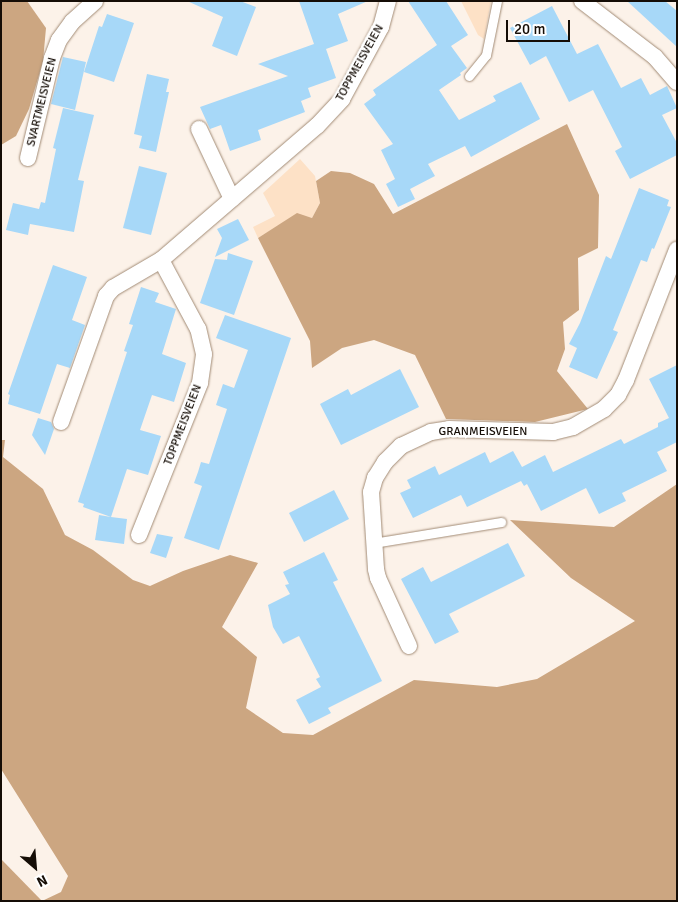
<!DOCTYPE html>
<style>
body{margin:0}
#map{position:relative;width:678px;height:902px;overflow:hidden;background:#fcf2e9;font-family:Signika,sans-serif}
div>[style]{position:absolute}
.green>*{inset:0;background:#fde1c6}
.forest>*{inset:0;background:#cca681}
.building>*{inset:0;background:#a7d8f8}
.roads{filter:drop-shadow(0 0 1px #a28b75) drop-shadow(0 0 1px #a28b75)}
.lane>*{height:9px;margin:-4.5px;padding:0 4.5px;transform-origin:4.5px;border-radius:4.5px;background:#fff}
.street>*{height:16px;margin:-8px;padding:0 8px;transform-origin:8px;border-radius:8px;background:#fff}
span{translate:-50% -50%;white-space:nowrap;text-align:center;line-height:1.15;-webkit-text-stroke:5px #fff;paint-order:stroke}
.street-label{font-size:12px;color:#150d06}
.frame{position:absolute;inset:0;border:2px solid #150d06;pointer-events:none}
.north{position:absolute;left:10px;top:842px;width:50px;height:50px;-webkit-text-stroke:4px #fff;paint-order:stroke;rotate:153deg;font-size:14px;font-weight:700;line-height:20px;text-align:center;color:#150d06}
.north::after{content:'';display:block;margin:auto;width:18px;height:22px;background:#150d06;clip-path:polygon(50% 0,100% 100%,50% 72%,0 100%)}
.scale{position:absolute;left:506px;top:20px;width:64px;height:22px;box-sizing:border-box;border:2px solid #150d06;border-top:0;padding-left:6px;font-size:15px;line-height:18px;white-space:nowrap;color:#150d06;-webkit-text-stroke:4px #fff;paint-order:stroke}
</style>
<div id="map">
<div class="green">
<div style="clip-path:polygon(461px 1px,491px 1px,484px 39px,478px 35px)"></div>
<div style="clip-path:polygon(300px 159px,315px 176px,320px 203px,312px 218px,297px 214px,258px 238px,253px 227px,275px 216px,263px 193px)"></div>
</div>
<div class="forest">
<div style="clip-path:polygon(1px 1px,27px 1px,46px 28px,43px 61px,29px 109px,16px 136px,1px 145px)"></div>
<div style="clip-path:polygon(567px 124px,599px 195px,598px 248px,578px 258px,579px 310px,563px 322px,565px 349px,557px 371px,588px 409px,535px 422px,446px 419px,415px 355px,374px 340px,342px 348px,312px 368px,310px 341px,258px 238px,297px 213px,312px 218px,320px 203px,316px 181px,331px 171px,350px 173px,374px 184px,393px 214px)"></div>
<div style="clip-path:polygon(1px 440px,5px 440px,3px 457px,43px 489px,65px 535px,93px 550px,133px 580px,150px 586px,183px 571px,230px 555px,258px 563px,222px 627px,257px 657px,246px 708px,283px 733px,313px 735px,414px 680px,497px 687px,537px 679px,635px 621px,571px 578px,510px 520px,614px 527px,677px 484px,677px 901px,42px 901px,61px 892px,68px 876px,1px 769px)"></div>
<div style="clip-path:polygon(1px 859px,42px 901px,1px 901px)"></div>
</div>
<div class="building">
<div style="clip-path:polygon(187px 1px,240px 1px,256px 7px,237px 56px,212px 46px,223px 17px)"></div>
<div style="clip-path:polygon(299px 1px,368px 1px,338px 14px,348px 41px,326px 49px,336px 78px,308px 88px,311px 97px,301px 101px,305px 112px,258px 130px,261px 140px,230px 151px,221px 125px,210px 129px,200px 107px,288px 76px,258px 64px,314px 44px)"></div>
<div style="clip-path:polygon(408px 1px,446px 1px,468px 35px,451px 46px,467px 68px,460px 73px,461px 75px,439px 90px,459px 120px,496px 101px,493px 96px,521px 82px,540px 119px,471px 157px,465px 146px,428px 164px,435px 176px,410px 189px,415px 199px,398px 207px,386px 184px,395px 179px,381px 150px,393px 144px,364px 104px,376px 95px,373px 90px,437px 45px)"></div>
<div style="clip-path:polygon(627px 1px,665px 1px,677px 11px,677px 47px)"></div>
<div style="clip-path:polygon(552px 6px,577px 54px,598px 44px,621px 88px,641px 78px,650px 95px,667px 86px,677px 108px,662px 115px,677px 143px,677px 155px,630px 179px,615px 151px,622px 147px,593px 90px,569px 102px,546px 56px,530px 65px,510px 28px)"></div>
<div style="clip-path:polygon(107px 14px,134px 23px,114px 82px,84px 72px,99px 26px,102px 27px)"></div>
<div style="clip-path:polygon(63px 57px,86px 62px,75px 110px,51px 104px)"></div>
<div style="clip-path:polygon(147px 74px,169px 79px,166px 92px,169px 92px,156px 152px,139px 148px,142px 136px,134px 134px)"></div>
<div style="clip-path:polygon(63px 108px,94px 115px,78px 180px,84px 181px,74px 232px,30px 224px,28px 235px,6px 230px,13px 203px,39px 209px,41px 202px,45px 203px,56px 149px,53px 148px)"></div>
<div style="clip-path:polygon(139px 166px,167px 173px,151px 235px,123px 228px)"></div>
<div style="clip-path:polygon(639px 188px,669px 200px,667px 206px,671px 207px,654px 249px,652px 248px,647px 262px,641px 260px,613px 330px,618px 332px,597px 379px,569px 367px,577px 348px,569px 344px,580px 323px,606px 256px,611px 259px)"></div>
<div style="clip-path:polygon(238px 219px,249px 240px,215px 257px,222px 238px,217px 229px)"></div>
<div style="clip-path:polygon(228px 253px,253px 261px,234px 315px,200px 303px,215px 259px,227px 260px)"></div>
<div style="clip-path:polygon(53px 265px,87px 277px,72px 320px,85px 325px,70px 368px,57px 364px,40px 414px,8px 404px,10px 395px,8px 394px)"></div>
<div style="clip-path:polygon(141px 287px,159px 293px,155px 302px,176px 309px,162px 354px,186px 363px,174px 402px,152px 395px,140px 430px,161px 436px,148px 475px,127px 469px,111px 517px,127px 519px,124px 544px,95px 540px,99px 515px,111px 517px,83px 507px,84px 504px,78px 502px,127px 352px,124px 351px,133px 325px,129px 324px)"></div>
<div style="clip-path:polygon(225px 315px,291px 338px,219px 550px,184px 538px,202px 486px,194px 483px,198px 472px,201px 462px,209px 464px,227px 409px,216px 405px,223px 384px,234px 388px,248px 350px,216px 338px)"></div>
<div style="clip-path:polygon(677px 365px,677px 442px,657px 452px,667px 471px,622px 493px,626px 501px,599px 514px,586px 488px,541px 511px,527px 484px,524px 486px,521px 481px,467px 507px,461px 495px,413px 518px,400px 493px,411px 488px,407px 480px,435px 466px,439px 475px,485px 452px,490px 463px,513px 451px,522px 467px,545px 455px,553px 472px,621px 439px,624px 444px,658px 427px,658px 423px,669px 418px,649px 379px)"></div>
<div style="clip-path:polygon(400px 369px,419px 407px,341px 445px,320px 404px,348px 389px,351px 395px)"></div>
<div style="clip-path:polygon(38px 418px,51px 422px,54px 429px,45px 455px,32px 435px)"></div>
<div style="clip-path:polygon(334px 490px,349px 519px,304px 542px,289px 513px)"></div>
<div style="clip-path:polygon(157px 534px,173px 537px,166px 558px,150px 553px)"></div>
<div style="clip-path:polygon(508px 543px,525px 576px,449px 614px,459px 632px,435px 644px,401px 579px,423px 567px,431px 582px)"></div>
<div style="clip-path:polygon(324px 552px,338px 580px,333px 582px,382px 681px,328px 708px,331px 713px,309px 724px,296px 700px,321px 687px,316px 679px,320px 677px,299px 636px,283px 644px,273px 627px,268px 605px,290px 594px,285px 585px,289px 584px,283px 572px)"></div>
</div>
<div class="roads">
<div class="lane">
<div style="left:469px;top:76px;width:27px;rotate:-51deg"></div>
<div style="left:486px;top:55px;width:55px;rotate:-78.5deg"></div>
<div style="left:373px;top:543px;width:130px;rotate:-9.3deg"></div>
</div>
<div class="street">
<div style="left:582px;top:1px;width:92px;rotate:37.5deg"></div>
<div style="left:655px;top:57px;width:33px;rotate:49deg"></div>
<div style="left:199px;top:129px;width:77px;rotate:64.8deg"></div>
<div style="left:28px;top:158px;width:103px;rotate:-76.5deg"></div>
<div style="left:52px;top:58px;width:19px;rotate:-69deg"></div>
<div style="left:59px;top:40px;width:22px;rotate:-54deg"></div>
<div style="left:72px;top:22px;width:31px;rotate:-42deg"></div>
<div style="left:61px;top:422px;width:134px;rotate:-70.3deg"></div>
<div style="left:106px;top:296px;width:11px;rotate:-49deg"></div>
<div style="left:113px;top:288px;width:56px;rotate:-30.3deg"></div>
<div style="left:161px;top:260px;width:206px;rotate:-40.7deg"></div>
<div style="left:317px;top:126px;width:37px;rotate:-47deg"></div>
<div style="left:342px;top:99px;width:82px;rotate:-61.6deg"></div>
<div style="left:381px;top:27px;width:27px;rotate:-75deg"></div>
<div style="left:139px;top:535px;width:164px;rotate:-68.1deg"></div>
<div style="left:200px;top:383px;width:29px;rotate:-82deg"></div>
<div style="left:204px;top:354px;width:26px;rotate:-103deg"></div>
<div style="left:198px;top:329px;width:78px;rotate:-118.2deg"></div>
<div style="left:409px;top:646px;width:75px;rotate:-114.5deg"></div>
<div style="left:378px;top:578px;width:9px;rotate:-103deg"></div>
<div style="left:376px;top:569px;width:77px;rotate:-93.7deg"></div>
<div style="left:371px;top:492px;width:15px;rotate:-74deg"></div>
<div style="left:375px;top:478px;width:19px;rotate:-58deg"></div>
<div style="left:385px;top:462px;width:23px;rotate:-45deg"></div>
<div style="left:401px;top:446px;width:33px;rotate:-25deg"></div>
<div style="left:431px;top:432px;width:18px;rotate:-9deg"></div>
<div style="left:449px;top:429px;width:104px;rotate:1.7deg"></div>
<div style="left:553px;top:432px;width:21px;rotate:-14deg"></div>
<div style="left:573px;top:427px;width:36px;rotate:-30deg"></div>
<div style="left:604px;top:409px;width:20px;rotate:-45deg"></div>
<div style="left:618px;top:395px;width:17px;rotate:-62deg"></div>
<div style="left:626px;top:380px;width:140px;rotate:-68.6deg"></div>
</div>
</div>
<div class="street-label">
<span style="left:360px;top:63px;rotate:-61deg">TOPPMEISVEIEN</span>
<span style="left:42px;top:102px;rotate:-76deg">SVARTMEISVEIEN</span>
<span style="left:183px;top:425px;rotate:-69deg">TOPPMEISVEIEN</span>
<span style="left:483px;top:432px">GRANMEISVEIEN</span>
</div>
<div class="frame"></div>
<div class="north">N</div>
<div class="scale">20 m</div>
</div>
